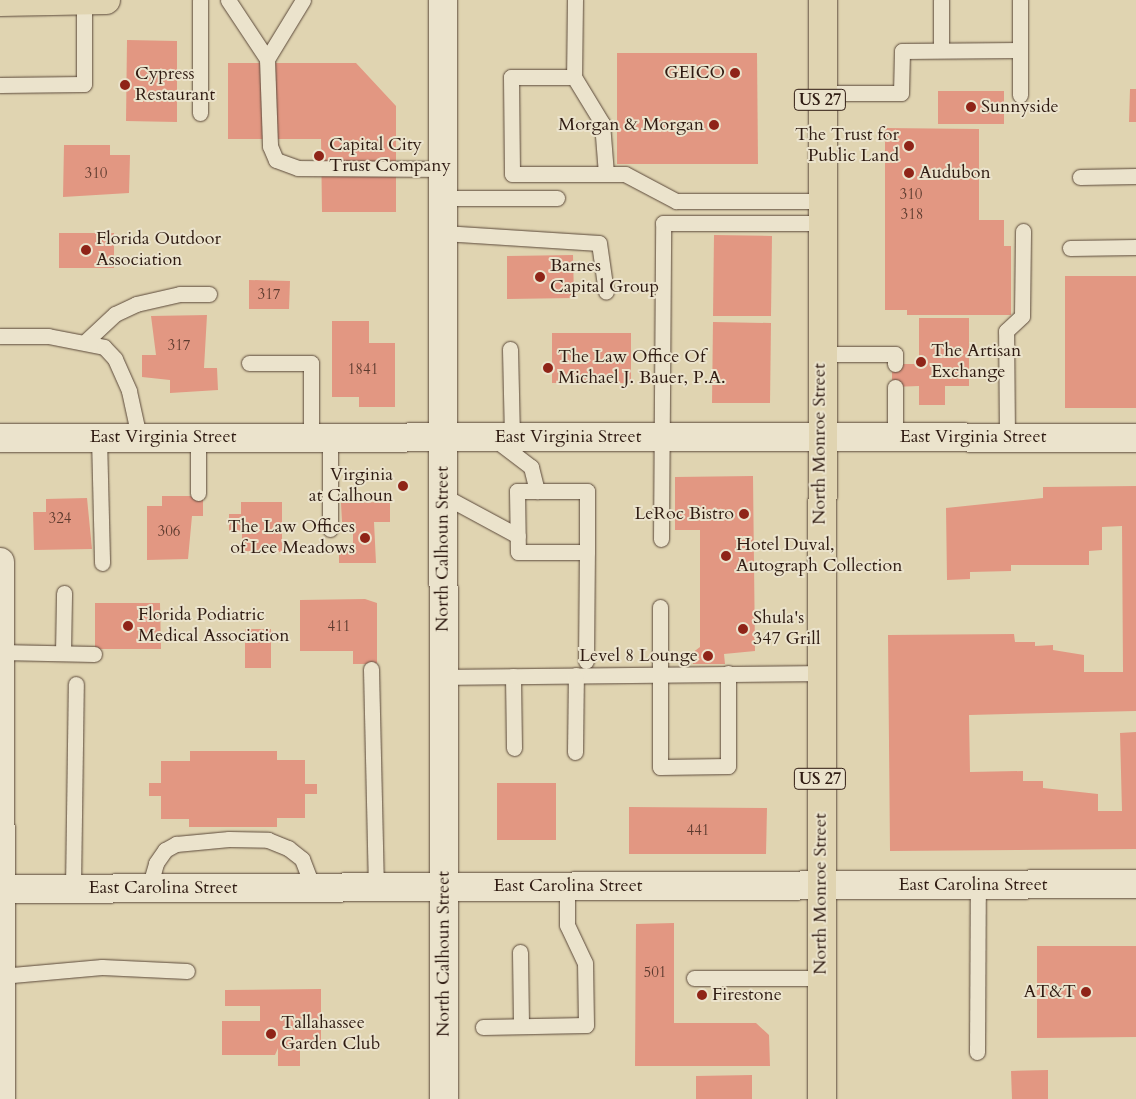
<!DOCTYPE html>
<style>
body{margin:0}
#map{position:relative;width:1136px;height:1099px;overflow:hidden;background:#e0d4b1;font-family:Cardo,serif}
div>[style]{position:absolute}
.building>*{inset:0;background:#e29782}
.roads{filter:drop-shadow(0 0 1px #5b493a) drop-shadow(0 0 1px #5b493a)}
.service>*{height:15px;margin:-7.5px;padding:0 7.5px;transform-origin:7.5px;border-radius:7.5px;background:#ebe3cc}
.minor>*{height:28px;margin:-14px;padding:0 14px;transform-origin:14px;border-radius:14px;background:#ebe3cc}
.tertiary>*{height:28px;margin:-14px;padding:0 14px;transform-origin:14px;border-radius:14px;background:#ebe3cc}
.primary>*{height:28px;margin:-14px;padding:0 14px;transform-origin:14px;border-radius:14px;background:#e0d4b1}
.dots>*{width:14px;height:14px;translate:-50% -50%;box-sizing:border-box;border:2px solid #ebe3cc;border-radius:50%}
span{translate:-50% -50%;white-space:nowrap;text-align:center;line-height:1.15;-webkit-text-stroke:4px #ebe3cc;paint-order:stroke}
.number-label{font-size:15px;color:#5c3a2e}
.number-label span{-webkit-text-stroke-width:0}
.shield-label span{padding:1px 4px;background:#ebe3cc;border:1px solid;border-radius:4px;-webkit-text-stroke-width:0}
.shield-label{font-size:16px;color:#2f1b12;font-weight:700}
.poi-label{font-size:18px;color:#2f1b12}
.right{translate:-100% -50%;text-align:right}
.left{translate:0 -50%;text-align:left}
.street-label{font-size:18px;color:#2f1b12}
</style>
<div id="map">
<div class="building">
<div style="clip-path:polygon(127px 40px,177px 41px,177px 122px,126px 121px)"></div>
<div style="clip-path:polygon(617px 53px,757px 53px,758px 164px,617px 164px)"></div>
<div style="clip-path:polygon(228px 63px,356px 63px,396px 106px,396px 212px,322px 212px,321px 139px,228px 139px)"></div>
<div style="clip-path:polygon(1130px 89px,1136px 89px,1136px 122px,1129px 122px)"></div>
<div style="clip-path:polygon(938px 91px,1004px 91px,1004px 124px,938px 124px)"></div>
<div style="clip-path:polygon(885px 128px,979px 129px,979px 220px,1004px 220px,1004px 246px,1011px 246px,1011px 315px,907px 315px,907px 310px,885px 310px)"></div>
<div style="clip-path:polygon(64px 145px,110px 145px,110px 155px,130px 155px,129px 193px,63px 197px)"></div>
<div style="clip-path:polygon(59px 233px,114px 233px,114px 268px,59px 268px)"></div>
<div style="clip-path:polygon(714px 235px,772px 236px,771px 316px,713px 316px)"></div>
<div style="clip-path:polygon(573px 255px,574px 298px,507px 299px,507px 256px)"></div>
<div style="clip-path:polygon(1065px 276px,1136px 276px,1136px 408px,1065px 408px)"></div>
<div style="clip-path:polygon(249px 280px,290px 281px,289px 309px,249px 309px)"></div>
<div style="clip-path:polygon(207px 315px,204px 368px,217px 368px,218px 390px,170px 393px,170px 380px,142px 377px,142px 355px,156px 355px,151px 316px)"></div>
<div style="clip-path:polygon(919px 318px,969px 318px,969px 386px,945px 386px,945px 405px,919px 405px,919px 386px,892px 387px,892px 364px,919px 364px)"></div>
<div style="clip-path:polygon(332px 321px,369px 321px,369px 343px,395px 343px,395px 407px,359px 407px,359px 397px,332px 397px)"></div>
<div style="clip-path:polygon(713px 322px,771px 323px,770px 403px,712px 403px)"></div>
<div style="clip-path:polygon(552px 333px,631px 333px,631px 383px,552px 383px)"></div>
<div style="clip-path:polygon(753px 476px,755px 651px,724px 654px,725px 664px,693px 664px,692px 653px,700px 647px,700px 530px,675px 530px,675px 477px)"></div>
<div style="clip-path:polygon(1136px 486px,1136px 711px,969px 715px,970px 772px,1023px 771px,1023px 781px,1043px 781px,1043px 788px,1098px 794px,1098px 811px,1122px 811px,1120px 733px,1136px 732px,1136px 849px,890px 851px,888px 635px,1014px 634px,1015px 642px,1035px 642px,1035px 646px,1053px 645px,1053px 650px,1084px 655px,1084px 672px,1123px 672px,1122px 526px,1102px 527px,1102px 550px,1089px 551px,1089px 565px,1011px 565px,1011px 571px,970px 572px,970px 579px,947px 580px,946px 508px,1043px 498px,1043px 487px)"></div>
<div style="clip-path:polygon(162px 496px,203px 496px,203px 516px,192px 516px,188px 559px,147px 560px,147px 506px,162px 506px)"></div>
<div style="clip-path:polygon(87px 498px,92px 549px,34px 550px,33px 512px,46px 512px,46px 499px)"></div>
<div style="clip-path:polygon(241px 502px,282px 502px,282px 552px,242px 551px,242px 532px,229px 532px,229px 514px,241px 514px)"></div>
<div style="clip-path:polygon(390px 502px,390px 522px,374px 522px,376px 563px,339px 563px,339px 544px,353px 544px,353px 522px,342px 522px,341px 503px)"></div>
<div style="clip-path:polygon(365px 599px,377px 603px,377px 664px,353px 664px,353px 651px,300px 651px,300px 600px)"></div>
<div style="clip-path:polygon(95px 603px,160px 603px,161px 649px,95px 649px)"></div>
<div style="clip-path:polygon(245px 629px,271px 629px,271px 668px,245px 668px)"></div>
<div style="clip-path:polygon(190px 751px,277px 751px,277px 760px,305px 760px,305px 784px,317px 784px,317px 794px,305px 794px,305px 818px,277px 818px,277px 827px,189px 827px,189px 819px,161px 819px,161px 796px,149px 796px,149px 783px,161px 783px,161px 761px,190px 761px)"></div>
<div style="clip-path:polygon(497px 783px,556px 783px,556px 840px,497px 840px)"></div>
<div style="clip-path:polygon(629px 807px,767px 808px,766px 854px,629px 854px)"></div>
<div style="clip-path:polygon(674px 923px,674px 1023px,756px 1023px,769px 1035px,770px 1066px,635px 1066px,636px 924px)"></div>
<div style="clip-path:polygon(1037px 946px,1136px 946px,1136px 1037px,1037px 1038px)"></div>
<div style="clip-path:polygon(321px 989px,321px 1049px,300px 1049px,300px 1066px,278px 1066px,278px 1048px,275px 1055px,222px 1055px,222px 1021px,260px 1021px,260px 1006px,225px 1006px,225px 990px)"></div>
<div style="clip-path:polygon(1048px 1070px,1048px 1099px,1012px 1099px,1011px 1071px)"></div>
<div style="clip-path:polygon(752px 1075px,752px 1099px,696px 1099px,696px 1076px)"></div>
</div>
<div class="roads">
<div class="service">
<div style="left:200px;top:0;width:113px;rotate:90deg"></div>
<div style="left:228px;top:0;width:71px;rotate:56.5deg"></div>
<div style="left:267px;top:59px;width:87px;rotate:88deg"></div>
<div style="left:270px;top:146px;width:15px;rotate:67deg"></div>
<div style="left:276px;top:160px;width:23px;rotate:20deg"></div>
<div style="left:298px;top:168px;width:145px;rotate:0.4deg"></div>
<div style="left:575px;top:0;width:77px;rotate:90.7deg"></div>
<div style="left:574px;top:77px;width:54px;rotate:58.7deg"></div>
<div style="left:602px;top:123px;width:51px;rotate:85.5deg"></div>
<div style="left:941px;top:0;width:50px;rotate:90deg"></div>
<div style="left:1020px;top:0;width:95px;rotate:90deg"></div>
<div style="left:267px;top:59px;width:69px;rotate:-58.6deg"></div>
<div style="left:574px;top:77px;width:63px;rotate:180deg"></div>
<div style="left:511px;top:77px;width:97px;rotate:89.4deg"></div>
<div style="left:512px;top:174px;width:113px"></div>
<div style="left:625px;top:174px;width:58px;rotate:27.9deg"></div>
<div style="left:676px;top:201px;width:145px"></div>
<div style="left:0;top:85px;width:84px;rotate:-0.7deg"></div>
<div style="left:84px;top:84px;width:84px;rotate:-90deg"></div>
<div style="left:820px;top:93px;width:81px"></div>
<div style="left:901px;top:93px;width:42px;rotate:-88.6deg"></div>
<div style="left:902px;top:51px;width:118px;rotate:-0.5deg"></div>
<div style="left:1080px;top:177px;width:56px;rotate:-1deg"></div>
<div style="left:443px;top:198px;width:114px"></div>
<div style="left:443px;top:233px;width:156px;rotate:3.7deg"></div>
<div style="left:599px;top:243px;width:49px;rotate:81.9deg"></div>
<div style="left:1070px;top:248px;width:66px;rotate:-0.9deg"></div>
<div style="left:0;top:336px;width:48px"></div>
<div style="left:48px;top:336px;width:57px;rotate:11.1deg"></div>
<div style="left:104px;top:347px;width:16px;rotate:47deg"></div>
<div style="left:115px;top:359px;width:35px;rotate:66deg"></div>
<div style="left:129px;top:391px;width:47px;rotate:77.7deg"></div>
<div style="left:85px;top:342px;width:41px;rotate:-43deg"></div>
<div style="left:115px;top:314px;width:23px;rotate:-25deg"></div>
<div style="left:136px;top:304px;width:45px;rotate:-12.8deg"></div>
<div style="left:180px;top:294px;width:29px"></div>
<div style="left:510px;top:349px;width:88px;rotate:88.7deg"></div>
<div style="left:820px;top:354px;width:75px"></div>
<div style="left:895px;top:354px;width:10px;rotate:90deg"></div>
<div style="left:249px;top:363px;width:62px"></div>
<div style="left:311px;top:363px;width:74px;rotate:90deg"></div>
<div style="left:895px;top:387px;width:50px;rotate:90deg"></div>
<div style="left:99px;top:437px;width:126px;rotate:88.6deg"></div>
<div style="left:198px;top:437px;width:56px;rotate:90deg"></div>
<div style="left:330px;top:437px;width:92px;rotate:90deg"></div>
<div style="left:1007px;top:437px;width:106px;rotate:-90.5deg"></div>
<div style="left:1006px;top:331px;width:22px;rotate:-43deg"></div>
<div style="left:1022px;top:316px;width:85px;rotate:-89.3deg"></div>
<div style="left:497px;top:441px;width:43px;rotate:37.4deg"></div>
<div style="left:531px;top:467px;width:25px;rotate:76deg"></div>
<div style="left:444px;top:496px;width:84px;rotate:28.4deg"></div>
<div style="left:661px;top:539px;width:316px;rotate:-89.6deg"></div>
<div style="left:663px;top:223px;width:157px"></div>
<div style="left:660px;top:607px;width:160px;rotate:90deg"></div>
<div style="left:660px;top:767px;width:68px;rotate:-0.8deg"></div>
<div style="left:728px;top:766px;width:93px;rotate:-90deg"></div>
<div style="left:0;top:652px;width:94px;rotate:1.2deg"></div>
<div style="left:63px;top:653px;width:60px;rotate:-89deg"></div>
<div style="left:586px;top:661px;width:109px;rotate:-89.5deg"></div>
<div style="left:587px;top:552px;width:61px;rotate:-90deg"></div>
<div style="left:587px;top:491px;width:70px;rotate:180deg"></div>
<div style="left:517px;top:491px;width:61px;rotate:89.1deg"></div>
<div style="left:518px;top:552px;width:69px"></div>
<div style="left:371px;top:669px;width:218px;rotate:88.7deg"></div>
<div style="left:513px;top:676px;width:72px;rotate:89.2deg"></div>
<div style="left:444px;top:677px;width:376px;rotate:-0.6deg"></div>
<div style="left:575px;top:752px;width:77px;rotate:-89.3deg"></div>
<div style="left:73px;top:888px;width:204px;rotate:-89.2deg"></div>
<div style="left:149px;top:888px;width:26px;rotate:-74deg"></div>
<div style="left:156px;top:863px;width:16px;rotate:-55deg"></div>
<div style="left:165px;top:850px;width:13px;rotate:-29deg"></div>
<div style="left:176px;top:844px;width:53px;rotate:-5.4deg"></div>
<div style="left:229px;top:839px;width:39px;rotate:1deg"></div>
<div style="left:268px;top:840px;width:22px;rotate:22deg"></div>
<div style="left:288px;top:848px;width:18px;rotate:38deg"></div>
<div style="left:302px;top:859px;width:30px;rotate:69deg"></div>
<div style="left:520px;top:952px;width:74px;rotate:89.2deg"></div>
<div style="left:1px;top:976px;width:101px;rotate:-5.1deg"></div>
<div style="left:102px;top:967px;width:85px;rotate:2.7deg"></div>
<div style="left:694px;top:978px;width:127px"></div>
<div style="left:483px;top:1027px;width:103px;rotate:-1.1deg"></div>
<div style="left:586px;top:1025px;width:62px;rotate:-90.9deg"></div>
<div style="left:585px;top:963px;width:42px;rotate:-115.3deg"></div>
<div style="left:567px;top:925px;width:39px;rotate:-90deg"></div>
<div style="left:977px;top:1052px;width:167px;rotate:-89.7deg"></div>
</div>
<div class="minor">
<div style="left:820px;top:437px;width:316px;rotate:0.2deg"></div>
<div style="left:0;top:889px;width:1136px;rotate:-0.25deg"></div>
</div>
<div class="tertiary">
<div style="left:443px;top:0;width:1099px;rotate:89.95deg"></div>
<div style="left:0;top:438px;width:820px;rotate:-0.07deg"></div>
<div style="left:0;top:562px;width:537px;rotate:89.89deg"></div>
</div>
<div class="primary">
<div style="left:0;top:2px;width:106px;rotate:-1.1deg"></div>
<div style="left:822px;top:1099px;width:1099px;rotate:-89.95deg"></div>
</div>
</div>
<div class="dots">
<div style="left:735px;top:73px;background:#8f2418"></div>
<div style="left:125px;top:85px;background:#8f2418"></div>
<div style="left:971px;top:107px;background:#8f2418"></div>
<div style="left:714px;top:125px;background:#8f2418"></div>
<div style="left:909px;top:146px;background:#8f2418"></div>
<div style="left:319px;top:156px;background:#8f2418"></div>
<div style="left:909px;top:173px;background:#8f2418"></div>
<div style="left:86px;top:250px;background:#8f2418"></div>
<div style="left:540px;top:277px;background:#8f2418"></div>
<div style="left:921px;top:362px;background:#8f2418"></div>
<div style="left:548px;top:368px;background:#8f2418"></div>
<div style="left:403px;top:486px;background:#8f2418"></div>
<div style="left:744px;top:514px;background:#8f2418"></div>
<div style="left:365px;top:538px;background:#8f2418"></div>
<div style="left:726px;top:556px;background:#8f2418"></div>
<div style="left:128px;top:626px;background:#8f2418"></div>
<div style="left:743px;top:629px;background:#8f2418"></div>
<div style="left:708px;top:656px;background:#8f2418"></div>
<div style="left:1086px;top:992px;background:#8f2418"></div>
<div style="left:702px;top:995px;background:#8f2418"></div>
<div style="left:271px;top:1034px;background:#8f2418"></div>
</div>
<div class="number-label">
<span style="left:96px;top:174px">310</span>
<span style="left:911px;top:195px">310</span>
<span style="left:912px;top:215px">318</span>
<span style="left:269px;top:295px">317</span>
<span style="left:179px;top:346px">317</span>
<span style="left:363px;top:370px">1841</span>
<span style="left:60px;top:519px">324</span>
<span style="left:169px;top:532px">306</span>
<span style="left:339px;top:627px">411</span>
<span style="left:698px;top:831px">441</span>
<span style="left:655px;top:973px">501</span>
</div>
<div class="shield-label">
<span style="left:820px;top:100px">US 27</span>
<span style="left:820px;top:779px">US 27</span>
</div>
<div class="poi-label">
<span class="right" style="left:725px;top:73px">GEICO</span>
<span class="left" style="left:135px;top:85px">Cypress<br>Restaurant</span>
<span class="left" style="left:981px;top:107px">Sunnyside</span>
<span class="right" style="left:704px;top:125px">Morgan &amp; Morgan</span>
<span class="right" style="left:899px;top:146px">The Trust for<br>Public Land</span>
<span class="left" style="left:329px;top:156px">Capital City<br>Trust Company</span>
<span class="left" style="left:919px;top:173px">Audubon</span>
<span class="left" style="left:96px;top:250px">Florida Outdoor<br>Association</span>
<span class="left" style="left:550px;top:277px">Barnes<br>Capital Group</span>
<span class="left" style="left:931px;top:362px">The Artisan<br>Exchange</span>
<span class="left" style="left:558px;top:368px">The Law Office Of<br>Michael J. Bauer, P.A.</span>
<span class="right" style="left:393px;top:486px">Virginia<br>at Calhoun</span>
<span class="right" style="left:734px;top:514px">LeRoc Bistro</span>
<span class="right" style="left:355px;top:538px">The Law Offices<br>of Lee Meadows</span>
<span class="left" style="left:736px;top:556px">Hotel Duval,<br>Autograph Collection</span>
<span class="left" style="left:138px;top:626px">Florida Podiatric<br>Medical Association</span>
<span class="left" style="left:753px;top:629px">Shula's<br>347 Grill</span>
<span class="right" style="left:698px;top:656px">Level 8 Lounge</span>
<span class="right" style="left:1076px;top:992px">AT&amp;T</span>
<span class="left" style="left:712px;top:995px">Firestone</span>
<span class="left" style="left:281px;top:1034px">Tallahassee<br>Garden Club</span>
</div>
<div class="street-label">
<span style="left:163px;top:437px">East Virginia Street</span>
<span style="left:568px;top:437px">East Virginia Street</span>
<span style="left:973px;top:437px">East Virginia Street</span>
<span style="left:820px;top:444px;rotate:-90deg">North Monroe Street</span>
<span style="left:443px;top:549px;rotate:-90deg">North Calhoun Street</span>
<span style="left:973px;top:885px">East Carolina Street</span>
<span style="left:568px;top:886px">East Carolina Street</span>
<span style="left:163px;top:888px">East Carolina Street</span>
<span style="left:821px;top:894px;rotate:-90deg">North Monroe Street</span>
<span style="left:444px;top:954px;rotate:-90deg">North Calhoun Street</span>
</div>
</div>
